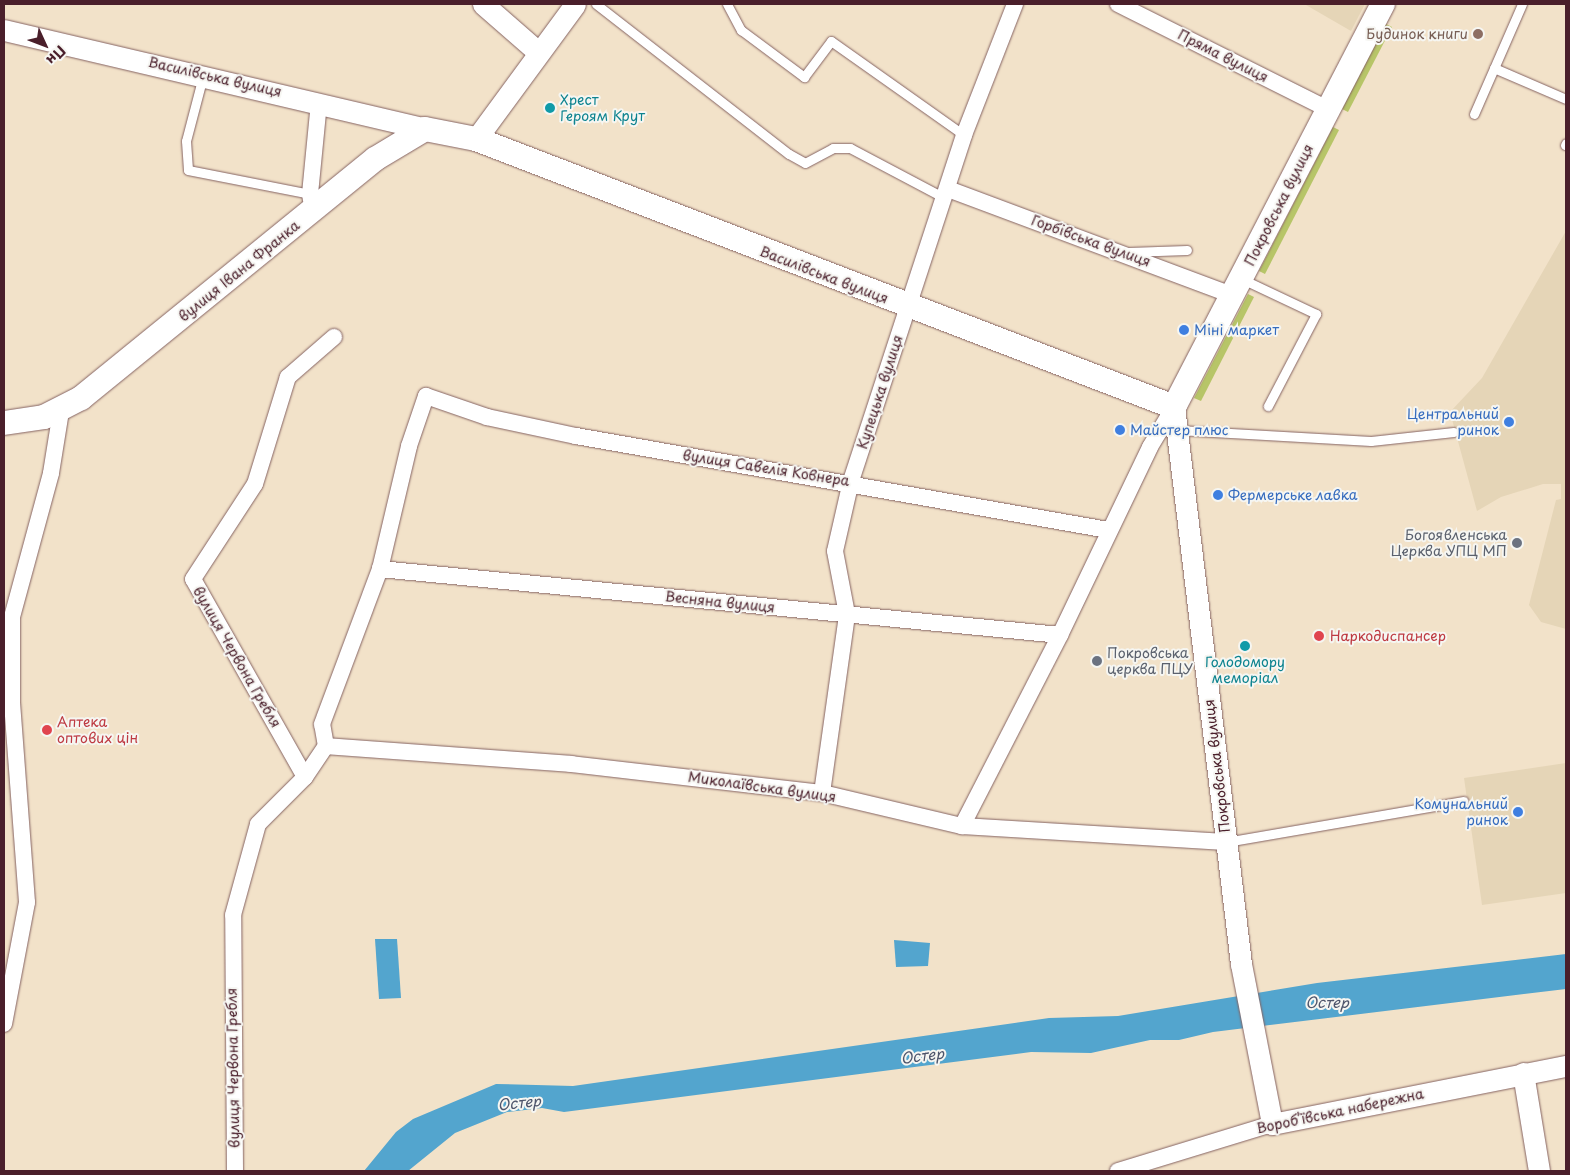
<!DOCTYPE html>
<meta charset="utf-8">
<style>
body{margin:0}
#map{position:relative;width:1570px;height:1175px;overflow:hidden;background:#f2e2c9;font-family:"Playpen Sans",sans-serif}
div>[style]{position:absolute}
.built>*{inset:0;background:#e5d5b7}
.green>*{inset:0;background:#b7c568}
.water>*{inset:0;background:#53a5ce}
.roads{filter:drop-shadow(0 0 1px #856362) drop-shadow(0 0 1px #856362)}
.service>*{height:9px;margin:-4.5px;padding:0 4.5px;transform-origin:4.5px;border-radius:4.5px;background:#fff}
.minor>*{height:16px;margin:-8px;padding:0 8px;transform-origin:8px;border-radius:8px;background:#fff}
.tertiary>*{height:21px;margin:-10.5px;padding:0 10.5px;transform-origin:10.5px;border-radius:10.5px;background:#fff}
.secondary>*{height:24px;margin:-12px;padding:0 12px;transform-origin:12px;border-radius:12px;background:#fff}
.dots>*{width:14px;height:14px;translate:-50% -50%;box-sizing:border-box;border:2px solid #f6f6f2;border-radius:50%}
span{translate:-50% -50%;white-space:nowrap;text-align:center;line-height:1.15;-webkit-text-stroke:4px #f6f6f2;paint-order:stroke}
.education-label{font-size:14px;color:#785e54}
.right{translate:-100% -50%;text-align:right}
.street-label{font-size:14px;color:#4a1f2b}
.culture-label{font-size:14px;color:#0d838f}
.left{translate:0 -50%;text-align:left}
.shop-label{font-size:14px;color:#366cbe}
.worship-label{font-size:14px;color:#5b616d}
.health-label{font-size:14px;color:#be3a42}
.water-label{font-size:15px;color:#4e556c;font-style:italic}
.frame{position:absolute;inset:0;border:5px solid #4a1f2b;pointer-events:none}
.north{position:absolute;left:20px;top:20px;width:50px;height:50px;-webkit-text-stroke:4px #f6f6f2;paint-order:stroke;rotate:133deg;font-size:14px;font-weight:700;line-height:20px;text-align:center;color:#4a1f2b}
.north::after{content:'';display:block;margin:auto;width:18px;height:22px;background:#4a1f2b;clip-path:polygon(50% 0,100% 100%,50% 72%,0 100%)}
</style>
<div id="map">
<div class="built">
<div style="clip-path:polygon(1365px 4px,1351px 31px,1306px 5px,1307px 4px)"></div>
<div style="clip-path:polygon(1566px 231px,1566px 629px,1541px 622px,1529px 605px,1556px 500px,1561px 499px,1561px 484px,1543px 484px,1501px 497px,1477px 511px,1450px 412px,1482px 378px)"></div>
<div style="clip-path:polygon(1566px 763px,1566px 893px,1482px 905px,1464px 778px)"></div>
</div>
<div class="green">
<div style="clip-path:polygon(1386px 24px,1392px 27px,1348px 112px,1342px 109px)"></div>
<div style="clip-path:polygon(1333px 127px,1339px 130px,1265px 274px,1259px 271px)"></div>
<div style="clip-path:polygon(1248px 294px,1254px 297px,1201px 401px,1194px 398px)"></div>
</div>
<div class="water">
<div style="clip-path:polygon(375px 939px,397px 939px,401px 998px,379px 999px)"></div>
<div style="clip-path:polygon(894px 940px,930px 943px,928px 966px,896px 967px)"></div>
<div style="clip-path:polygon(1566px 954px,1566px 989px,1213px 1032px,1179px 1040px,1150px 1040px,1091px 1053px,1031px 1052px,564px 1112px,542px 1108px,507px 1112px,455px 1133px,408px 1171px,364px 1171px,396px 1132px,413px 1119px,496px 1084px,573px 1086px,1049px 1018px,1118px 1016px,1317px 983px)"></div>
</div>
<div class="roads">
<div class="service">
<div style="left:596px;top:4px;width:244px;rotate:37.9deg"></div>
<div style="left:789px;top:154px;width:18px;rotate:29deg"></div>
<div style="left:805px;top:163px;width:32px;rotate:-28deg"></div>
<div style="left:833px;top:148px;width:17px"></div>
<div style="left:850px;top:148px;width:107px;rotate:27.8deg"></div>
<div style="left:727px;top:4px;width:30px;rotate:62deg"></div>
<div style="left:741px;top:30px;width:79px;rotate:36.7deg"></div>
<div style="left:804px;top:77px;width:45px;rotate:-53.1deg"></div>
<div style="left:831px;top:41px;width:163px;rotate:35.3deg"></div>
<div style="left:1494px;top:68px;width:78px;rotate:23.3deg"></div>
<div style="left:203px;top:76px;width:67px;rotate:104.7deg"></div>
<div style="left:186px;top:141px;width:29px;rotate:86deg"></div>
<div style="left:188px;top:170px;width:124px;rotate:11.1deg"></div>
<div style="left:1474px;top:114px;width:120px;rotate:-66.4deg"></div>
<div style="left:1565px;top:145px;width:2px;rotate:-63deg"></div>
<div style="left:1129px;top:252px;width:58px;rotate:-2deg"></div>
<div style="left:1242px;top:279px;width:82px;rotate:25.3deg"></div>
<div style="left:1316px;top:314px;width:104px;rotate:117.6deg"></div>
<div style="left:1178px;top:430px;width:193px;rotate:3.3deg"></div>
<div style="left:1371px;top:441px;width:83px;rotate:-6.2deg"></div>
<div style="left:1226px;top:842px;width:241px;rotate:-9.8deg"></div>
</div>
<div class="minor">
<div style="left:1118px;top:4px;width:235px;rotate:26.6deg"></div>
<div style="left:948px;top:189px;width:305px;rotate:20.5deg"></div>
<div style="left:313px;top:211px;width:17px;rotate:-100deg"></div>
<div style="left:310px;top:194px;width:92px;rotate:-84.4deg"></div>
<div style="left:380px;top:569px;width:683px;rotate:5.54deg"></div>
<div style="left:326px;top:746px;width:246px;rotate:4.2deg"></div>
<div style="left:571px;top:764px;width:253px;rotate:6.6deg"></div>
<div style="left:822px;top:793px;width:144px;rotate:13.3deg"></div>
<div style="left:962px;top:826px;width:264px;rotate:3.5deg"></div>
<div style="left:305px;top:777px;width:227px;rotate:-119.5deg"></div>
<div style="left:193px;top:579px;width:113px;rotate:-56.9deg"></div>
<div style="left:255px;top:484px;width:112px;rotate:-72.9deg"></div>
<div style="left:288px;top:377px;width:61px;rotate:-41deg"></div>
<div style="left:822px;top:793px;width:181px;rotate:-82deg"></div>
<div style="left:847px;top:614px;width:64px;rotate:-100.8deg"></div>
<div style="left:835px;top:551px;width:72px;rotate:-77.1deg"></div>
<div style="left:851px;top:481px;width:364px;rotate:-71.9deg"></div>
<div style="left:964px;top:135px;width:141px;rotate:-68.7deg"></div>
<div style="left:962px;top:826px;width:215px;rotate:-62.8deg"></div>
<div style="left:1060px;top:635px;width:208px;rotate:-64.4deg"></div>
<div style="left:1150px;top:447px;width:47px;rotate:-59deg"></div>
<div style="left:4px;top:1024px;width:124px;rotate:-79.3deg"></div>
<div style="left:27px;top:902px;width:200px;rotate:-94.3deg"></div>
<div style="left:12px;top:703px;width:86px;rotate:-90deg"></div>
<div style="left:12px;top:617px;width:149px;rotate:-74.8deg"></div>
<div style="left:51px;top:473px;width:63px;rotate:-80.8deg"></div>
<div style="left:235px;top:1171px;width:256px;rotate:-90.4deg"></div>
<div style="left:233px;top:915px;width:94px;rotate:-74.6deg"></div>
<div style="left:258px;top:824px;width:66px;rotate:-45deg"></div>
<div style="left:305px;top:777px;width:37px;rotate:-56deg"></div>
<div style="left:326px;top:746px;width:22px;rotate:-100deg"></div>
<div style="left:322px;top:724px;width:165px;rotate:-69.5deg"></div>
<div style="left:380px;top:569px;width:126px;rotate:-76.7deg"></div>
<div style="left:409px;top:446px;width:53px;rotate:-71.2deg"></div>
<div style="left:426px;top:396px;width:65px;rotate:19deg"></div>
<div style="left:487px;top:417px;width:91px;rotate:12.1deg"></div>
<div style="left:576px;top:436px;width:540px;rotate:10.02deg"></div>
<div style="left:1118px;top:1171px;width:161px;rotate:-17deg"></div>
</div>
<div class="tertiary">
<div style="left:483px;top:4px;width:73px;rotate:41.1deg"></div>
<div style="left:4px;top:30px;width:432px;rotate:13.2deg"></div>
<div style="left:476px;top:139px;width:167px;rotate:-53.7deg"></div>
<div style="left:1174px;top:407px;width:561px;rotate:83.14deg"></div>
<div style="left:1241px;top:964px;width:163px;rotate:79deg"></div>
<div style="left:1272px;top:1124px;width:300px;rotate:-11.2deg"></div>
<div style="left:1523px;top:1073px;width:99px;rotate:80.7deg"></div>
</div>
<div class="secondary">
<div style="left:4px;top:423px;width:40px;rotate:-8.5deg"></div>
<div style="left:44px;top:417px;width:42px;rotate:-27.2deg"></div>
<div style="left:81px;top:398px;width:379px;rotate:-39.1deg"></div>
<div style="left:375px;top:159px;width:58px;rotate:-31deg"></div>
<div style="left:425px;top:129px;width:52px;rotate:11.1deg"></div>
<div style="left:476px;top:139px;width:748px;rotate:21deg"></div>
<div style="left:1174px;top:407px;width:454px;rotate:-62.6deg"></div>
</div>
</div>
<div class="dots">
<div style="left:1478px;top:34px;background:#8d6e63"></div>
<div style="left:550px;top:108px;background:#0f9aa8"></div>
<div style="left:1184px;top:330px;background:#3f7fe0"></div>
<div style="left:1509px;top:422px;background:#3f7fe0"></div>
<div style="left:1120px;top:430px;background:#3f7fe0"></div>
<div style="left:1218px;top:495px;background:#3f7fe0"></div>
<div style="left:1517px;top:543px;background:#6b7280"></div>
<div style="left:1319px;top:636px;background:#e0444e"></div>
<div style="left:1245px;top:646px;background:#0f9aa8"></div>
<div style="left:1097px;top:661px;background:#6b7280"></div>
<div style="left:47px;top:730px;background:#e0444e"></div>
<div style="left:1518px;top:812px;background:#3f7fe0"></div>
</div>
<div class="education-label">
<span class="right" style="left:1468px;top:34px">Будинок книги</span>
</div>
<div class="street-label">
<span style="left:1223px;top:56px;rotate:27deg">Пряма вулиця</span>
<span style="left:215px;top:77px;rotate:13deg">Василівська вулиця</span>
<span style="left:1279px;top:205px;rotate:-63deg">Покровська вулиця</span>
<span style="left:1091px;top:241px;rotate:20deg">Горбівська вулиця</span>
<span style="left:239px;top:271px;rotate:-39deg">вулиця Івана Франка</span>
<span style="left:824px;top:275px;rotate:21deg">Василівська вулиця</span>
<span style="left:880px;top:392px;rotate:-72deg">Купецька вулиця</span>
<span style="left:766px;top:468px;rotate:9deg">вулиця Савелія Ковнера</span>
<span style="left:720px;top:602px;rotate:6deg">Весняна вулиця</span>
<span style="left:237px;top:657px;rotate:60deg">вулиця Червона Гребля</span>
<span style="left:1217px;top:766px;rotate:-97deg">Покровська вулиця</span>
<span style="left:762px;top:787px;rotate:8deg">Миколаївська вулиця</span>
<span style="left:233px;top:1068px;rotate:-91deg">вулиця Червона Гребля</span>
<span style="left:1340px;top:1111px;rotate:-12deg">Воробʼївська набережна</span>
</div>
<div class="culture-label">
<span class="left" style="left:560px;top:108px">Хрест<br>Героям Крут</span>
<span style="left:1245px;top:670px">Голодомору<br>меморіал</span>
</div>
<div class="shop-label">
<span class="left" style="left:1194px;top:330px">Міні маркет</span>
<span class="right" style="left:1499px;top:422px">Центральний<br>ринок</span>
<span class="left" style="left:1130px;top:430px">Майстер плюс</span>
<span class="left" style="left:1228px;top:495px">Фермерське лавка</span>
<span class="right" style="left:1508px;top:812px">Комунальний<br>ринок</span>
</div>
<div class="worship-label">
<span class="right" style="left:1507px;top:543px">Богоявленська<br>Церква УПЦ МП</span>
<span class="left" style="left:1107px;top:661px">Покровська<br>церква ПЦУ</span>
</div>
<div class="health-label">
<span class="left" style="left:1330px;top:636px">Наркодиспансер</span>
<span class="left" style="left:57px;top:730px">Аптека<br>оптових цін</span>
</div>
<div class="water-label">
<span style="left:1327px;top:1002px">Остер</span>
<span style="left:922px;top:1055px;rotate:-7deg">Остер</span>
<span style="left:519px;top:1102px;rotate:-6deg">Остер</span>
</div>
<div class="frame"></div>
<div class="north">Пн</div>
</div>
